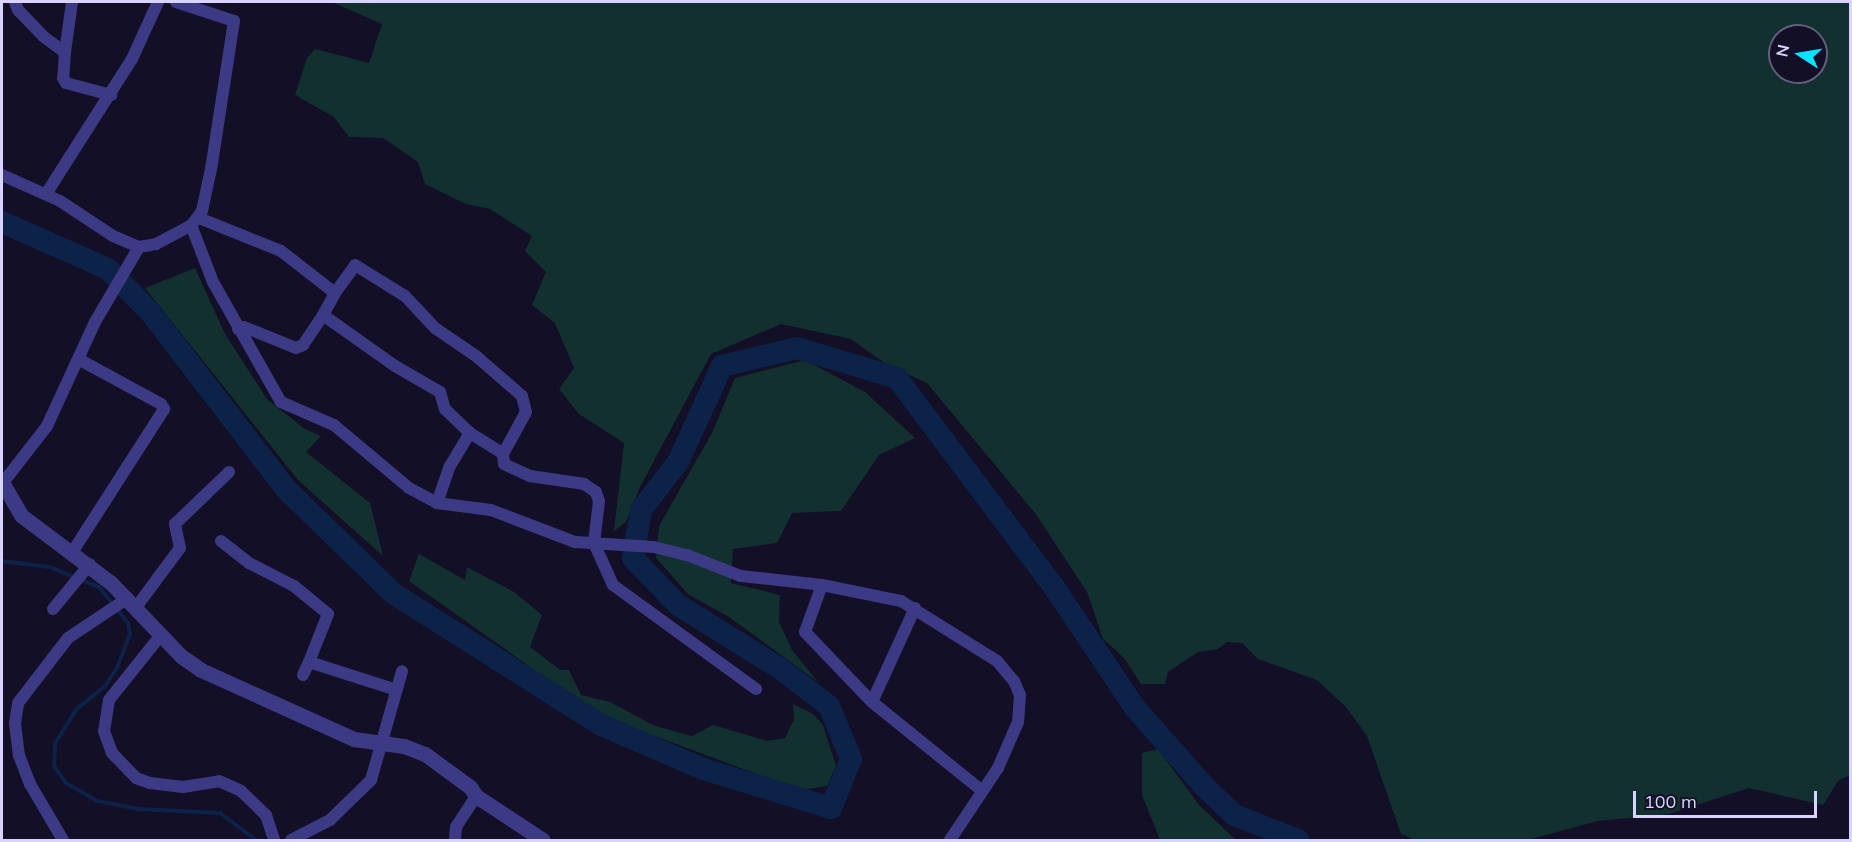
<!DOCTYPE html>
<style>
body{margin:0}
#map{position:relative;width:1852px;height:842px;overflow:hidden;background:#130f26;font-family:Mulish,sans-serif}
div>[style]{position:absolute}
.green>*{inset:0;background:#12302f}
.stream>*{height:4px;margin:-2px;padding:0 2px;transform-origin:2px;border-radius:2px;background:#0c2248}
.river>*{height:22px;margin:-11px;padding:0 11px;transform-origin:11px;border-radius:11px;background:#0c2248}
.minor>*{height:12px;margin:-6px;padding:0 6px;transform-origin:6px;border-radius:6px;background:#3d3a85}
.tertiary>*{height:15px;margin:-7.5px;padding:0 7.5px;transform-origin:7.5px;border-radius:7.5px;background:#3d3a85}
span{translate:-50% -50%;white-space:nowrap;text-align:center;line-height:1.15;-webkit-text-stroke:5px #130f26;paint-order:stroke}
.frame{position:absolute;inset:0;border:3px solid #d9d4ff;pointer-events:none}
.north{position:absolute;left:1768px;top:24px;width:60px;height:60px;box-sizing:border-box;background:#130f26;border:2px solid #625e7d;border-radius:50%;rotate:282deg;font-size:16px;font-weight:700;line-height:24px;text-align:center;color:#d9d4ff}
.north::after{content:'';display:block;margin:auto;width:21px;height:27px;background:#00e5ff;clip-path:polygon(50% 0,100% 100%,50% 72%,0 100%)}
.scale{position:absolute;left:1633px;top:791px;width:184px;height:27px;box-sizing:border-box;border:3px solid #d9d4ff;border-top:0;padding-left:8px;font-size:18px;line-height:21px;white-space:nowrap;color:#d9d4ff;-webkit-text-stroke:4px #130f26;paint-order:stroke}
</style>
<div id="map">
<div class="green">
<div style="clip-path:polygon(evenodd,332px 2px,1850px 2px,1850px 775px,1838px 781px,1823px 805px,1749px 788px,1669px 814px,1598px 821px,1531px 839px,1415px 840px,1401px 834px,1367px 736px,1346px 707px,1317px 680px,1258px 659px,1242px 643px,1227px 642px,1218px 649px,1198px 652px,1168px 672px,1165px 684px,1141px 684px,1124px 658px,1103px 639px,1087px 592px,1035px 513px,927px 383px,886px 364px,851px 339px,781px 324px,711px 354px,640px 487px,626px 522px,614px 531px,624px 443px,579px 414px,559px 389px,574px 368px,555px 323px,532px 305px,546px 272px,525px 251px,532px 236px,490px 209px,466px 204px,425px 184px,418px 162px,383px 138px,349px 137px,334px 117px,295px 95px,307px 58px,315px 49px,369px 63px,382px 24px,332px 2px,1780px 36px,1816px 36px,1816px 72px,1780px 72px,1780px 36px)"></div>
<div style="clip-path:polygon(195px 268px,225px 334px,267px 399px,305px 429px,321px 436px,306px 452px,370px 503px,383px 556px,298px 480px,145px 288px)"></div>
<div style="clip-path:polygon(805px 360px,865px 392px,915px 438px,879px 455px,841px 511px,792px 513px,777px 543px,733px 549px,731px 583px,780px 595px,779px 622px,792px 650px,818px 682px,729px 617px,689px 595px,656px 558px,659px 526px,712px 433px,735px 378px)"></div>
<div style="clip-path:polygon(419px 554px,465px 580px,467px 567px,514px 592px,542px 615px,530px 647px,560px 670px,569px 670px,581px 695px,610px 702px,655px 726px,692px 736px,713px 725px,767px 741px,785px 738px,794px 720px,793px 704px,813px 714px,823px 725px,836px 766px,827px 786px,800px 790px,598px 715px,409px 581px)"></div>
<div style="clip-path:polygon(1158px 749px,1199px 805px,1236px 840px,1160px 840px,1142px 795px,1142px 753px)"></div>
</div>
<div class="stream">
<div style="left:2px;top:561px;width:48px;rotate:7.1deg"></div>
<div style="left:50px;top:567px;width:53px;rotate:22.2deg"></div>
<div style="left:99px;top:587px;width:46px;rotate:51.1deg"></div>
<div style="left:128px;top:623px;width:11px;rotate:80deg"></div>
<div style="left:130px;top:634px;width:36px;rotate:111deg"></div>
<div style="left:117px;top:668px;width:23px;rotate:124deg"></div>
<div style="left:104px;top:687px;width:36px;rotate:141deg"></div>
<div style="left:76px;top:710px;width:39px;rotate:122deg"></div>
<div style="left:55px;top:743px;width:23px;rotate:92deg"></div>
<div style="left:54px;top:766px;width:21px;rotate:55deg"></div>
<div style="left:66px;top:783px;width:36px;rotate:30deg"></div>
<div style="left:97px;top:801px;width:43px;rotate:10.8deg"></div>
<div style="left:139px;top:809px;width:81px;rotate:2.8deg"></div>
<div style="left:220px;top:813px;width:45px;rotate:36.9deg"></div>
</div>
<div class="river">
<div style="left:2px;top:222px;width:116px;rotate:23.9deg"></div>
<div style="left:108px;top:269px;width:62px;rotate:45.7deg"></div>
<div style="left:151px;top:313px;width:222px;rotate:52.5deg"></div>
<div style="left:286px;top:489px;width:151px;rotate:44.2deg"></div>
<div style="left:394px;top:594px;width:245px;rotate:32.3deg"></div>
<div style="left:601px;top:725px;width:111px;rotate:23.3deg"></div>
<div style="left:703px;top:769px;width:134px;rotate:16.9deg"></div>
<div style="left:831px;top:808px;width:53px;rotate:-67.8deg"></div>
<div style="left:851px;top:759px;width:57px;rotate:-112.5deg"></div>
<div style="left:829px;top:706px;width:61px;rotate:-142.4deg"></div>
<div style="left:781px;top:669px;width:121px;rotate:-148.1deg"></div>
<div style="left:678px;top:605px;width:65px;rotate:-133.8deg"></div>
<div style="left:633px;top:558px;width:49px;rotate:-80.5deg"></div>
<div style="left:641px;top:510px;width:61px;rotate:-52.4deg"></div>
<div style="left:678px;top:462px;width:106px;rotate:-65.4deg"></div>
<div style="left:722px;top:366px;width:77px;rotate:-13.5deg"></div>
<div style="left:797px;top:348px;width:104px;rotate:16.7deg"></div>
<div style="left:897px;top:378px;width:261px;rotate:53.1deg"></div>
<div style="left:1054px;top:587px;width:146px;rotate:56.2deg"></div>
<div style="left:1135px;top:708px;width:104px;rotate:48.5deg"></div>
<div style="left:1204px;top:786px;width:42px;rotate:44deg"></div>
<div style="left:1234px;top:815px;width:69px;rotate:21.3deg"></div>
</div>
<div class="minor">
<div style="left:15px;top:2px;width:9px;rotate:69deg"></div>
<div style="left:18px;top:10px;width:37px;rotate:46deg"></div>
<div style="left:44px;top:37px;width:26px;rotate:36deg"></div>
<div style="left:65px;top:52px;width:26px;rotate:94deg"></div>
<div style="left:63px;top:78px;width:6px;rotate:59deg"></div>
<div style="left:66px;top:83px;width:47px;rotate:14.9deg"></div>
<div style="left:176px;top:2px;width:61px;rotate:18.1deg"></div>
<div style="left:234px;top:21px;width:150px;rotate:98.8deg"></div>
<div style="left:211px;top:169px;width:43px;rotate:102.1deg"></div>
<div style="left:202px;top:211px;width:14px;rotate:126deg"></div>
<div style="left:65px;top:52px;width:50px;rotate:-82deg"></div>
<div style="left:2px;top:175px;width:64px;rotate:24.1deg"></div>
<div style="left:60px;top:201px;width:64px;rotate:33.4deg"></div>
<div style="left:113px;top:236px;width:28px;rotate:23deg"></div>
<div style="left:139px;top:247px;width:17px;rotate:-10deg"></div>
<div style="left:156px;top:244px;width:40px;rotate:-28deg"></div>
<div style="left:191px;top:225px;width:61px;rotate:68.9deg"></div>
<div style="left:213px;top:282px;width:138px;rotate:60.5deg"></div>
<div style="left:281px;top:402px;width:58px;rotate:23.5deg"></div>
<div style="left:334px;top:425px;width:98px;rotate:40deg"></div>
<div style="left:409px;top:488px;width:32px;rotate:28deg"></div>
<div style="left:437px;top:503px;width:54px;rotate:7.4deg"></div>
<div style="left:491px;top:510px;width:90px;rotate:20.9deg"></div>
<div style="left:575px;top:542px;width:79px;rotate:3.6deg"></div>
<div style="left:654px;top:547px;width:34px;rotate:14deg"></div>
<div style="left:687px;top:555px;width:58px;rotate:21.3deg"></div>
<div style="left:741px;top:576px;width:81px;rotate:6.3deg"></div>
<div style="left:822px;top:585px;width:81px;rotate:11.4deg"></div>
<div style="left:901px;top:601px;width:113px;rotate:32deg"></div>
<div style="left:997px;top:661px;width:26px;rotate:50deg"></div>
<div style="left:1014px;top:681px;width:15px;rotate:67deg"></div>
<div style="left:1020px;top:695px;width:27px;rotate:94deg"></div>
<div style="left:1018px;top:722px;width:50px;rotate:113.5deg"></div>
<div style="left:998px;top:768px;width:87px;rotate:123.7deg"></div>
<div style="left:46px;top:194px;width:160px;rotate:-57.5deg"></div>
<div style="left:132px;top:59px;width:63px;rotate:-65.5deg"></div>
<div style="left:199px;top:218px;width:88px;rotate:21.9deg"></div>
<div style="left:281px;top:251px;width:68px;rotate:37.9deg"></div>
<div style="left:335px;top:293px;width:34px;rotate:-54deg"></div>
<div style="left:355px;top:265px;width:59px;rotate:31.8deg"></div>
<div style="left:405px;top:296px;width:44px;rotate:46.8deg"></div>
<div style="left:435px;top:328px;width:50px;rotate:34.3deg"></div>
<div style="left:476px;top:356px;width:61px;rotate:41deg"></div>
<div style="left:522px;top:396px;width:16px;rotate:76deg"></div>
<div style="left:526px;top:412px;width:48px;rotate:118.7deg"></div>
<div style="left:503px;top:454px;width:10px;rotate:84deg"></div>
<div style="left:504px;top:464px;width:29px;rotate:25deg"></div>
<div style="left:530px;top:476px;width:55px;rotate:8.4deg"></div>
<div style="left:584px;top:484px;width:14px;rotate:34deg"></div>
<div style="left:596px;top:492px;width:9px;rotate:72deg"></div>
<div style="left:599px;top:501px;width:42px;rotate:96.8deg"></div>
<div style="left:594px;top:543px;width:46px;rotate:65.7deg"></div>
<div style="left:613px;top:585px;width:177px;rotate:36deg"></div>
<div style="left:323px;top:315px;width:25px;rotate:-61deg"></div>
<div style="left:238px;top:329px;width:6px;rotate:-18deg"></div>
<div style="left:244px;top:327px;width:56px;rotate:22deg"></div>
<div style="left:296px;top:348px;width:8px;rotate:-23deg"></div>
<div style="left:303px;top:345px;width:36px;rotate:-56deg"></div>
<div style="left:323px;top:315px;width:88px;rotate:35.3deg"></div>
<div style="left:395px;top:366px;width:52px;rotate:30deg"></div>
<div style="left:440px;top:392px;width:18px;rotate:74deg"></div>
<div style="left:445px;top:409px;width:35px;rotate:44deg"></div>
<div style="left:2px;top:484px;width:73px;rotate:-52.2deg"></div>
<div style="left:47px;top:426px;width:115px;rotate:-65.2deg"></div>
<div style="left:95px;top:322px;width:87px;rotate:-59.6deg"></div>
<div style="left:437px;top:503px;width:39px;rotate:-71deg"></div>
<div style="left:450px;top:466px;width:39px;rotate:-59deg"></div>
<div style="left:470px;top:433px;width:39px;rotate:32deg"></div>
<div style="left:221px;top:541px;width:36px;rotate:38deg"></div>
<div style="left:249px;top:563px;width:51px;rotate:27.1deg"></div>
<div style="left:294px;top:586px;width:44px;rotate:39.5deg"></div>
<div style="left:328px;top:614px;width:52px;rotate:111.6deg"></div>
<div style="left:73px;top:551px;width:169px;rotate:-57.3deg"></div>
<div style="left:164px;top:409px;width:6px;rotate:-121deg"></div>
<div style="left:161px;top:404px;width:94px;rotate:-151.5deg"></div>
<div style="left:822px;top:585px;width:50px;rotate:109.9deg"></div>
<div style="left:805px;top:632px;width:97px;rotate:46.3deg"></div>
<div style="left:137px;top:606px;width:72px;rotate:-53.4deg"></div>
<div style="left:180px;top:548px;width:25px;rotate:-102deg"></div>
<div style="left:175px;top:524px;width:75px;rotate:-43.9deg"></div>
<div style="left:915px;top:608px;width:103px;rotate:114.6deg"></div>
<div style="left:872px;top:702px;width:140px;rotate:38.9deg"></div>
<div style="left:53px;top:609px;width:58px;rotate:-50.6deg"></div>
<div style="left:161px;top:635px;width:83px;rotate:128.7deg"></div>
<div style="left:109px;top:700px;width:31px;rotate:99deg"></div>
<div style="left:104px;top:731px;width:23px;rotate:70deg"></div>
<div style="left:112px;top:753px;width:35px;rotate:46deg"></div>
<div style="left:136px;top:778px;width:15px;rotate:20deg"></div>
<div style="left:150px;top:783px;width:33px;rotate:7deg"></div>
<div style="left:183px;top:787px;width:36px;rotate:-9deg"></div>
<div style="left:219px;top:781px;width:24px;rotate:24deg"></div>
<div style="left:241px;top:791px;width:35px;rotate:44deg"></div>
<div style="left:266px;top:815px;width:26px;rotate:72deg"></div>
<div style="left:303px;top:675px;width:14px;rotate:-65deg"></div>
<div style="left:309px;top:662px;width:92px;rotate:17.7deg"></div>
<div style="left:63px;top:840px;width:65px;rotate:-120.5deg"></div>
<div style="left:30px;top:784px;width:30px;rotate:-111deg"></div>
<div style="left:19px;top:756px;width:33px;rotate:-97deg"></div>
<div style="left:15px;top:723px;width:20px;rotate:-81deg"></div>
<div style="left:18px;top:703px;width:82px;rotate:-52.4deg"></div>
<div style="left:68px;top:638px;width:72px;rotate:-33.7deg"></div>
<div style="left:291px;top:840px;width:44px;rotate:-27.1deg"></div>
<div style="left:330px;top:820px;width:57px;rotate:-44.3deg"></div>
<div style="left:371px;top:780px;width:113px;rotate:-74.1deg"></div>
<div style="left:455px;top:840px;width:13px;rotate:-86deg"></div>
<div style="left:456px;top:827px;width:37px;rotate:-57deg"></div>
</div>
<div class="tertiary">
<div style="left:2px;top:482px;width:39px;rotate:60deg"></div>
<div style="left:22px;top:516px;width:111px;rotate:37deg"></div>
<div style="left:111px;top:583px;width:101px;rotate:46.2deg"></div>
<div style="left:181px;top:656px;width:24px;rotate:35deg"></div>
<div style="left:201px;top:670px;width:168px;rotate:24.3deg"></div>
<div style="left:354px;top:739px;width:50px;rotate:8deg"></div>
<div style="left:404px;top:746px;width:22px;rotate:21deg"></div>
<div style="left:425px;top:754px;width:56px;rotate:36.3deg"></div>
<div style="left:470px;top:787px;width:11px;rotate:56deg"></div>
<div style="left:476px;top:796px;width:80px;rotate:33.3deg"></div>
</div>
<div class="frame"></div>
<div class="north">N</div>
<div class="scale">100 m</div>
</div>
